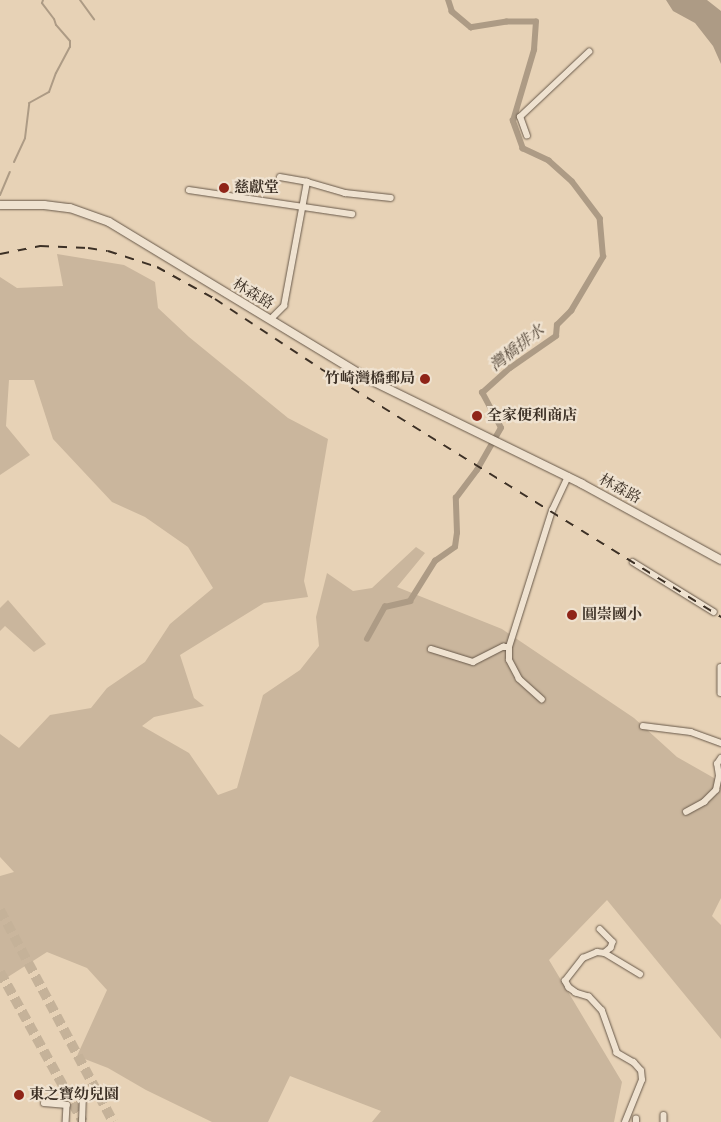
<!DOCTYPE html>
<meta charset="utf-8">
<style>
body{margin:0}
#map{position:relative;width:721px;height:1122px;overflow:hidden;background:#e7d2b6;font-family:"IM FELL French Canon","Noto Serif TC",serif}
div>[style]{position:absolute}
.green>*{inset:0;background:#cab69d}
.water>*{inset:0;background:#ad9b85}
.stream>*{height:2px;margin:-1px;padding:0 1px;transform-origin:1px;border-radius:1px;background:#ad9b85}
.canal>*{height:5.5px;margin:-2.75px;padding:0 2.75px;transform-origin:2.75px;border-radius:2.75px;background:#ad9b85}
.highway-tunnel>*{height:10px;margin-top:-5px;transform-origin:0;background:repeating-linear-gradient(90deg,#c5b299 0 10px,transparent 0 15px)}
.roads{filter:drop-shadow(0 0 1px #675849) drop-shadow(0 0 1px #675849)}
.street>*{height:5.5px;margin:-2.75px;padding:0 2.75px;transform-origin:2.75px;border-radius:2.75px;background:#efe2d0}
.secondary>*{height:8px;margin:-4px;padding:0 4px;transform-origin:4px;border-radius:4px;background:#efe2d0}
.rail>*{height:2px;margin-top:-1px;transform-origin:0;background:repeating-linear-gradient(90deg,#3c3025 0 9px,transparent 0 18px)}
.dots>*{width:14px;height:14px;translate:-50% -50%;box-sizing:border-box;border:2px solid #efe2d0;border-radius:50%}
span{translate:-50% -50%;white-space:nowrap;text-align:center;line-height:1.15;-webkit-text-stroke:4.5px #efe2d0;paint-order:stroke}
.poi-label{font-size:15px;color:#3c3025;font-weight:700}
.left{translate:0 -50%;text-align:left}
.right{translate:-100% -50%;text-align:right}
.street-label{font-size:15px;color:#3c3025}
.water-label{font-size:16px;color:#584b3d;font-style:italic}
</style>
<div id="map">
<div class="green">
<div style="clip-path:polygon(57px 254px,124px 265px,155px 282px,158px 308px,189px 337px,288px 418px,328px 439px,304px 581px,308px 597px,264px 603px,180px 655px,194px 698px,204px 706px,154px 717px,142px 726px,189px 753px,218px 795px,237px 788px,263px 695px,300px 670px,319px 646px,316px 617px,327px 573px,353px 591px,372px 588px,416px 547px,425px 553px,397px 587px,502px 629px,634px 718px,677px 757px,721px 782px,721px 898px,712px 916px,721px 925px,721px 1039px,607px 900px,549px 960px,622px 1082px,614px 1122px,372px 1122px,381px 1111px,290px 1076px,268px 1122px,212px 1122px,146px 1090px,108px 1068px,77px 1056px,107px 990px,87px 968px,47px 952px,0 982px,0 876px,14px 872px,0 857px,0 734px,19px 748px,50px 715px,91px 708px,107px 688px,145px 662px,170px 624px,213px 588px,188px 547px,145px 517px,112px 502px,53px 439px,34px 380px,9px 380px,6px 426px,30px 455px,0 475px,0 277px,17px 288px,63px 286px)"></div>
<div style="clip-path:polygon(8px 600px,46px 644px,34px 652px,5px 626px,0 631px,0 608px)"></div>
</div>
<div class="water">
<div style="clip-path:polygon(666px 0,707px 0,721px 11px,721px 64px,713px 46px,695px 23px,673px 11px)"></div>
</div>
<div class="stream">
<div style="left:80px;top:0;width:24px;rotate:54deg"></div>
<div style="left:14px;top:162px;width:26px;rotate:-65deg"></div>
<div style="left:25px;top:138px;width:35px;rotate:-83deg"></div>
<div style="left:29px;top:103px;width:23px;rotate:-29deg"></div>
<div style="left:49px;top:92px;width:20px;rotate:-70deg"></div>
<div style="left:56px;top:73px;width:30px;rotate:-62deg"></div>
<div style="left:70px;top:47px;width:6px;rotate:-90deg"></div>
<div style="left:70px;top:41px;width:21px;rotate:-131deg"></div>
<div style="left:56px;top:25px;width:6px;rotate:-108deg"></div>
<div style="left:54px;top:19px;width:20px;rotate:-127deg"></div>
<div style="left:42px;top:3px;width:3px;rotate:-72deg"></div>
<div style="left:0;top:195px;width:25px;rotate:-67deg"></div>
</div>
<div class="canal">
<div style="left:367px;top:639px;width:37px;rotate:-61deg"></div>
<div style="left:385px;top:607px;width:26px;rotate:-13deg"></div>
<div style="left:410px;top:601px;width:47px;rotate:-58deg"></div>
<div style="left:435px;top:561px;width:24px;rotate:-35deg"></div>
<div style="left:455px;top:547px;width:14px;rotate:-82deg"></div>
<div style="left:457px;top:533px;width:35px;rotate:-92deg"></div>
<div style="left:456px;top:498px;width:35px;rotate:-53deg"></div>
<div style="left:477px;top:470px;width:48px;rotate:-60.3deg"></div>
<div style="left:501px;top:428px;width:40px;rotate:-118deg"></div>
<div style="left:482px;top:393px;width:38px;rotate:-42deg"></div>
<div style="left:510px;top:368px;width:56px;rotate:-34.8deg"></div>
<div style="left:556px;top:336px;width:11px;rotate:-85deg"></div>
<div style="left:557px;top:325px;width:20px;rotate:-45deg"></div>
<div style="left:571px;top:311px;width:63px;rotate:-59.3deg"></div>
<div style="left:603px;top:257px;width:38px;rotate:-95deg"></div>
<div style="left:600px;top:219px;width:46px;rotate:-127.1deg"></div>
<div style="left:572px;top:182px;width:31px;rotate:-138deg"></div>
<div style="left:549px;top:161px;width:29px;rotate:-155deg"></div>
<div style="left:523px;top:149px;width:30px;rotate:-110deg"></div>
<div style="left:513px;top:121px;width:74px;rotate:-73.5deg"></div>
<div style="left:534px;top:50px;width:28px;rotate:-86deg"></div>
<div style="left:536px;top:22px;width:29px;rotate:180deg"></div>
<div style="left:507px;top:22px;width:36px;rotate:171deg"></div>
<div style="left:471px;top:28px;width:25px;rotate:-140deg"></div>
<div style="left:452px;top:12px;width:13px;rotate:-108deg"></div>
</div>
<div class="highway-tunnel">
<div style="left:0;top:910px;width:240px;rotate:61.9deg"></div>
<div style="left:0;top:972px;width:171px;rotate:61deg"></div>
</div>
<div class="roads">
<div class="street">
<div style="left:527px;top:136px;width:20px;rotate:-110deg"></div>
<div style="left:520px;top:117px;width:95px;rotate:-43.3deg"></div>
<div style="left:280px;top:177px;width:27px;rotate:10deg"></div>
<div style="left:189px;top:190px;width:165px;rotate:8.4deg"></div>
<div style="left:270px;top:320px;width:20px;rotate:-45deg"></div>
<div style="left:284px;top:306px;width:126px;rotate:-79.5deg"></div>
<div style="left:307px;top:182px;width:40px;rotate:16deg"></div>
<div style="left:345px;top:193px;width:46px;rotate:6.2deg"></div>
<div style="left:633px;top:562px;width:95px;rotate:31.7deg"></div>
<div style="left:431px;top:649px;width:44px;rotate:17.2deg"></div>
<div style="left:473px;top:662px;width:34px;rotate:-27deg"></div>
<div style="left:503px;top:647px;width:6px"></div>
<div style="left:721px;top:667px;width:26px;rotate:90deg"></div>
<div style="left:542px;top:700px;width:31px;rotate:-138deg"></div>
<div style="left:519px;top:679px;width:21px;rotate:-118deg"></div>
<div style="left:509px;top:660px;width:13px;rotate:-90deg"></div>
<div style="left:509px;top:647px;width:143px;rotate:-72.5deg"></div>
<div style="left:552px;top:511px;width:38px;rotate:-65deg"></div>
<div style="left:643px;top:726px;width:48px;rotate:7.1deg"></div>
<div style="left:691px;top:732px;width:32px;rotate:20deg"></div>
<div style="left:686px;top:812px;width:21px;rotate:-29deg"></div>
<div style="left:704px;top:802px;width:17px;rotate:-45deg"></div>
<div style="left:716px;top:790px;width:14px;rotate:-78deg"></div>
<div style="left:719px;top:776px;width:12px;rotate:-99deg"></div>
<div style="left:717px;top:764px;width:7px;rotate:-56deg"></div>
<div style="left:600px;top:929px;width:18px;rotate:45deg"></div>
<div style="left:613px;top:942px;width:6px;rotate:108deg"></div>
<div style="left:611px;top:948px;width:8px;rotate:140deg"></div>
<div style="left:44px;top:1103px;width:23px;rotate:5deg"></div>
<div style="left:67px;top:1105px;width:17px;rotate:93deg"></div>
<div style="left:664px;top:1115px;width:7px;rotate:90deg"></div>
<div style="left:82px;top:1122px;width:25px;rotate:-88deg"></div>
<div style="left:625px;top:1122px;width:45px;rotate:-68deg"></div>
<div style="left:642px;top:1080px;width:9px;rotate:-96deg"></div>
<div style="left:641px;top:1071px;width:11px;rotate:-131deg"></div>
<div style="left:634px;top:1063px;width:20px;rotate:-150deg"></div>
<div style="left:617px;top:1053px;width:45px;rotate:-109.7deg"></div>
<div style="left:602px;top:1011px;width:19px;rotate:-133deg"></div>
<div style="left:589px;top:997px;width:14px;rotate:-163deg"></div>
<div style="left:576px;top:993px;width:9px;rotate:-144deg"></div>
<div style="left:569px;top:988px;width:8px;rotate:-120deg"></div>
<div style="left:565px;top:981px;width:29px;rotate:-52deg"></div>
<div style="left:583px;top:958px;width:15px;rotate:-23deg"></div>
<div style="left:597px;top:952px;width:8px;rotate:7deg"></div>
<div style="left:605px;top:953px;width:41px;rotate:31deg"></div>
<div style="left:636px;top:1122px;width:3px;rotate:-90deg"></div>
</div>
<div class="secondary">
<div style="left:0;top:205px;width:44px"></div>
<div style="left:44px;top:205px;width:26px;rotate:7deg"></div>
<div style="left:70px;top:208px;width:41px;rotate:19.7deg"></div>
<div style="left:109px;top:222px;width:303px;rotate:31.2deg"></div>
<div style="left:368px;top:379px;width:238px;rotate:26.1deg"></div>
<div style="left:582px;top:484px;width:158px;rotate:28.7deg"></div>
</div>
</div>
<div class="rail">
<div style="left:0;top:254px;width:41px;rotate:-11.3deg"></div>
<div style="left:40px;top:246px;width:48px;rotate:2.4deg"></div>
<div style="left:88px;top:248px;width:20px;rotate:9deg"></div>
<div style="left:108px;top:251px;width:52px;rotate:18.1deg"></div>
<div style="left:157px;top:267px;width:66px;rotate:28.9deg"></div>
<div style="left:215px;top:299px;width:127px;rotate:33.4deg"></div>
<div style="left:321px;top:369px;width:471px;rotate:31.8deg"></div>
</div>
<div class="dots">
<div style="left:224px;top:188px;background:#8f2418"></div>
<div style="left:425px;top:379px;background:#8f2418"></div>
<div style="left:477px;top:416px;background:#8f2418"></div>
<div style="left:572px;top:615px;background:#8f2418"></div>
<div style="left:19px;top:1095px;background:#8f2418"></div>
</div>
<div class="poi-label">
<span class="left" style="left:234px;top:188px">慈獻堂</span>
<span class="right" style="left:415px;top:379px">竹崎灣橋郵局</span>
<span class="left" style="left:487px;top:416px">全家便利商店</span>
<span class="left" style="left:582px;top:615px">圓崇國小</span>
<span class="left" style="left:29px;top:1095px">東之寶幼兒園</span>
</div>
<div class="street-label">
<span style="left:253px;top:294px;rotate:31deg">林森路</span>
<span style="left:620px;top:489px;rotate:28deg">林森路</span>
</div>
<div class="water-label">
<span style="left:517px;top:348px;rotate:-38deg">灣橋排水</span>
</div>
</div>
